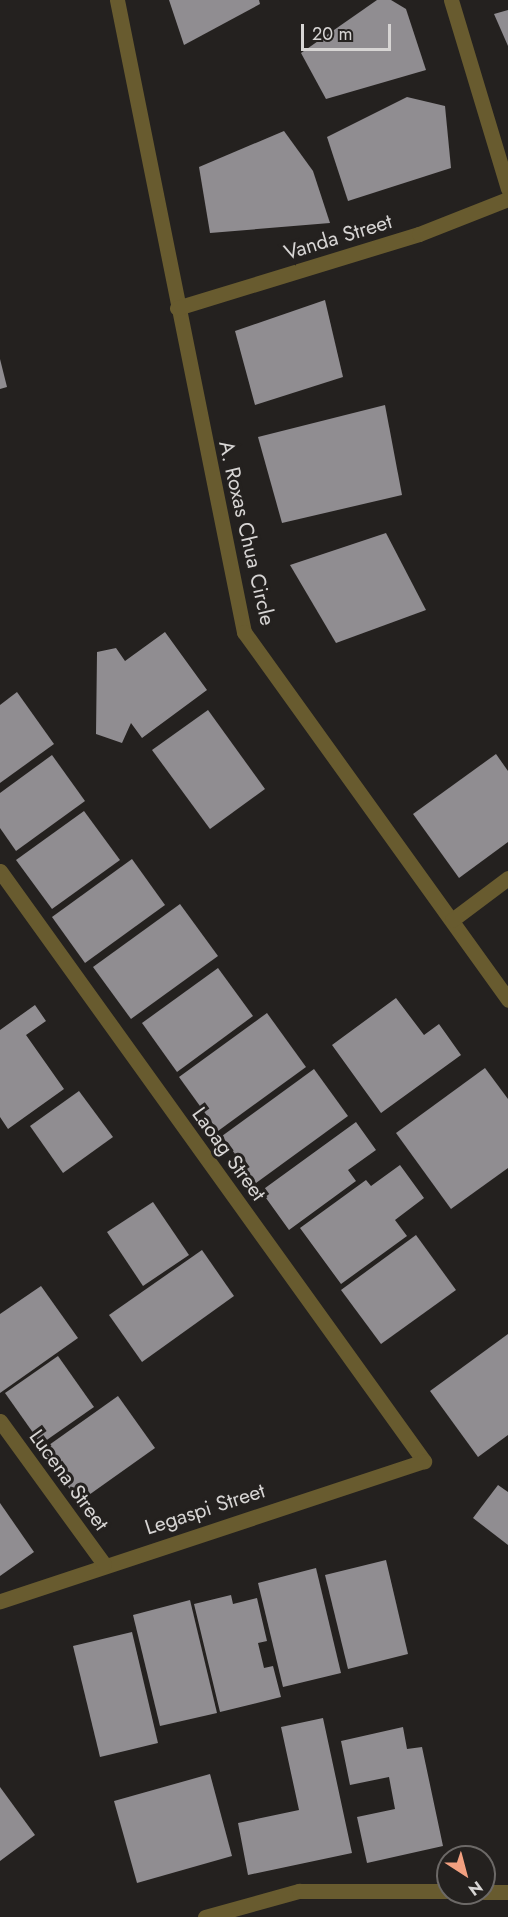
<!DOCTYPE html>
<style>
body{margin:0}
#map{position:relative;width:508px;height:1917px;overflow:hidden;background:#24211f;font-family:Jost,sans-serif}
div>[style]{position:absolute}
.building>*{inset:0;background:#908d91}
.minor>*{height:15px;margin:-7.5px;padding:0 7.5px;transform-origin:7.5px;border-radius:7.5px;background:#685b2f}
.tertiary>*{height:15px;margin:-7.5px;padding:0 7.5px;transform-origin:7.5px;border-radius:7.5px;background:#685b2f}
span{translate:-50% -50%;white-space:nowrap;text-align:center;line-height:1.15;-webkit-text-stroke:6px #24211f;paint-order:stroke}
.street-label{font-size:21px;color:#d7d5d4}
.north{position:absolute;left:436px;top:1845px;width:60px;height:60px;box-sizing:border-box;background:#24211f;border:2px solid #6c6967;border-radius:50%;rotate:144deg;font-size:16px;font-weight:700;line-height:24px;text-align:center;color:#d7d5d4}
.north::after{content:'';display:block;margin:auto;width:21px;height:27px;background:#f2a080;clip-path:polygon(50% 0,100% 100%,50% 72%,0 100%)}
.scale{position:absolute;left:301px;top:24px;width:90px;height:27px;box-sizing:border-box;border:3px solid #d7d5d4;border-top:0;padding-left:8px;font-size:18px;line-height:21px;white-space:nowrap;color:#d7d5d4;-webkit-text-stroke:4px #24211f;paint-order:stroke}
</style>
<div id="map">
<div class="building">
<div style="clip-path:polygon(169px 0,259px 0,260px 4px,184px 45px)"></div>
<div style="clip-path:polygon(377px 0,391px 0,406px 9px,426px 70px,326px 99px,301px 53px)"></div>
<div style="clip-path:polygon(508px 10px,508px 46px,494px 14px)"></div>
<div style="clip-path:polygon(407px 97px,445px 106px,451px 168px,348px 201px,327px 137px)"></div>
<div style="clip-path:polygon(284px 131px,313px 171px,330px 223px,210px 233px,199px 167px)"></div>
<div style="clip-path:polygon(325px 300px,343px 377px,255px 405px,235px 331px)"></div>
<div style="clip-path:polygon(0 359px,7px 387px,0 389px)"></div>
<div style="clip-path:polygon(385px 405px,402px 495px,282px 523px,258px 437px)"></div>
<div style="clip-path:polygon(386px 533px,426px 610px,336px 643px,290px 565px)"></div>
<div style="clip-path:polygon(165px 632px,207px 690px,142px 738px,131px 723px,122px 743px,96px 734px,97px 652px,116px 648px,125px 661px)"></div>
<div style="clip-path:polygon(17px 692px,54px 744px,0 783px,0 705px)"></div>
<div style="clip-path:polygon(208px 710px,265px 789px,210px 829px,152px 750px)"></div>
<div style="clip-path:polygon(496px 754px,508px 771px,508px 842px,459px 878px,413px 814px)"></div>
<div style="clip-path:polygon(52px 755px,85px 801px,16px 851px,0 828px,0 793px)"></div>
<div style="clip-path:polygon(84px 811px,120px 860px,52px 909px,16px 860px)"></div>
<div style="clip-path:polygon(132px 859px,165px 905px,85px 963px,52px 917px)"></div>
<div style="clip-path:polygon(180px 904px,218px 956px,131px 1019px,93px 967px)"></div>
<div style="clip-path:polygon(218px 968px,253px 1016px,177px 1072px,142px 1023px)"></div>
<div style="clip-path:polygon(396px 998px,424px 1035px,439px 1024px,461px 1055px,381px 1113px,332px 1045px)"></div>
<div style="clip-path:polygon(35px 1005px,46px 1021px,26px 1035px,64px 1089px,8px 1129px,0 1117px,0 1030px)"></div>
<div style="clip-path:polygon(267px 1013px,306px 1067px,218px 1131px,179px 1077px)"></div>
<div style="clip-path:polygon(485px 1068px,508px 1099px,508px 1168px,451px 1209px,396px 1133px)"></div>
<div style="clip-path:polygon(314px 1069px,348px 1116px,256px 1183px,222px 1136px)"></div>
<div style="clip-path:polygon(79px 1091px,113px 1137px,63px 1173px,30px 1126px)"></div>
<div style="clip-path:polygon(356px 1122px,376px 1150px,348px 1170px,356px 1181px,289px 1230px,261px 1191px)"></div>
<div style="clip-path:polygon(400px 1165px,424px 1198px,395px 1220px,407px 1236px,341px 1284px,300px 1228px,366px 1180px,371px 1186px)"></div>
<div style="clip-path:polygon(153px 1202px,189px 1255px,143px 1286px,107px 1232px)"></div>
<div style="clip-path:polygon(416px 1235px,456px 1290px,381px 1344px,341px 1290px)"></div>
<div style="clip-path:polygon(202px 1250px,234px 1296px,142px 1362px,109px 1315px)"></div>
<div style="clip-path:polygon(41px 1286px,78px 1338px,0 1393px,0 1314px)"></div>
<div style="clip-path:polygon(508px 1334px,508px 1435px,478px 1457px,430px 1391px)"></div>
<div style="clip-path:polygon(58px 1356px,94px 1407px,41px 1444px,5px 1393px)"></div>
<div style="clip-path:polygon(118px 1396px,155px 1448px,79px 1502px,42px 1450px)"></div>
<div style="clip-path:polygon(498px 1485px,508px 1492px,508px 1545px,473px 1518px)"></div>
<div style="clip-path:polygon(0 1503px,34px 1552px,0 1576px)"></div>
<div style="clip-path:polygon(386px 1560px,408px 1654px,348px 1669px,325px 1575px)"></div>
<div style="clip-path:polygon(316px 1568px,341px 1673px,283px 1687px,258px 1583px)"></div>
<div style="clip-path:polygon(231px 1595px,233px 1604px,257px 1598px,267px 1641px,258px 1643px,264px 1668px,273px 1666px,281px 1697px,220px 1712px,194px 1604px)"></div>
<div style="clip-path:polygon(190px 1600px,217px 1713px,160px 1726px,133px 1615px)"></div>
<div style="clip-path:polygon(132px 1632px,158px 1743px,100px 1757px,73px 1646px)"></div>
<div style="clip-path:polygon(323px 1718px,352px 1853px,248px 1875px,238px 1823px,299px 1810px,281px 1727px)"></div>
<div style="clip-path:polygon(403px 1727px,407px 1749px,422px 1747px,443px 1846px,367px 1863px,357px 1817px,395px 1809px,389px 1777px,350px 1785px,341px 1741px)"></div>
<div style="clip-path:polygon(210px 1774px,232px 1856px,137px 1883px,114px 1801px)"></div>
<div style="clip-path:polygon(0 1787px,35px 1835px,0 1861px)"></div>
</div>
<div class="minor">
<div style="left:117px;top:0;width:645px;rotate:78.64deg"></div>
<div style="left:244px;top:632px;width:453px;rotate:54.3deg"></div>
<div style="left:451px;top:0;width:197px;rotate:73.2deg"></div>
<div style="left:177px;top:308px;width:253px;rotate:-17deg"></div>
<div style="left:419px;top:234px;width:96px;rotate:-21.5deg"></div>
<div style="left:0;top:871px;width:727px;rotate:54.3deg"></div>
<div style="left:424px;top:1461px;width:447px;rotate:161.7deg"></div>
<div style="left:452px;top:920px;width:70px;rotate:-36.9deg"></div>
<div style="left:0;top:1421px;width:177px;rotate:54deg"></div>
</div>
<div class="tertiary">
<div style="left:484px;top:1892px;width:24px"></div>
<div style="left:205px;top:1917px;width:98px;rotate:-15.5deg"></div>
<div style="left:299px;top:1891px;width:149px"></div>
</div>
<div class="street-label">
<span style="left:338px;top:237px;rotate:-17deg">Vanda Street</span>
<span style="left:247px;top:533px;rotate:77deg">A. Roxas Chua Circle</span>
<span style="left:229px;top:1154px;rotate:54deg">Laoag Street</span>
<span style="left:69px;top:1480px;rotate:54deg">Lucena Street</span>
<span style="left:205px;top:1509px;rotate:-18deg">Legaspi Street</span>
</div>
<div class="north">N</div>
<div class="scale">20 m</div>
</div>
